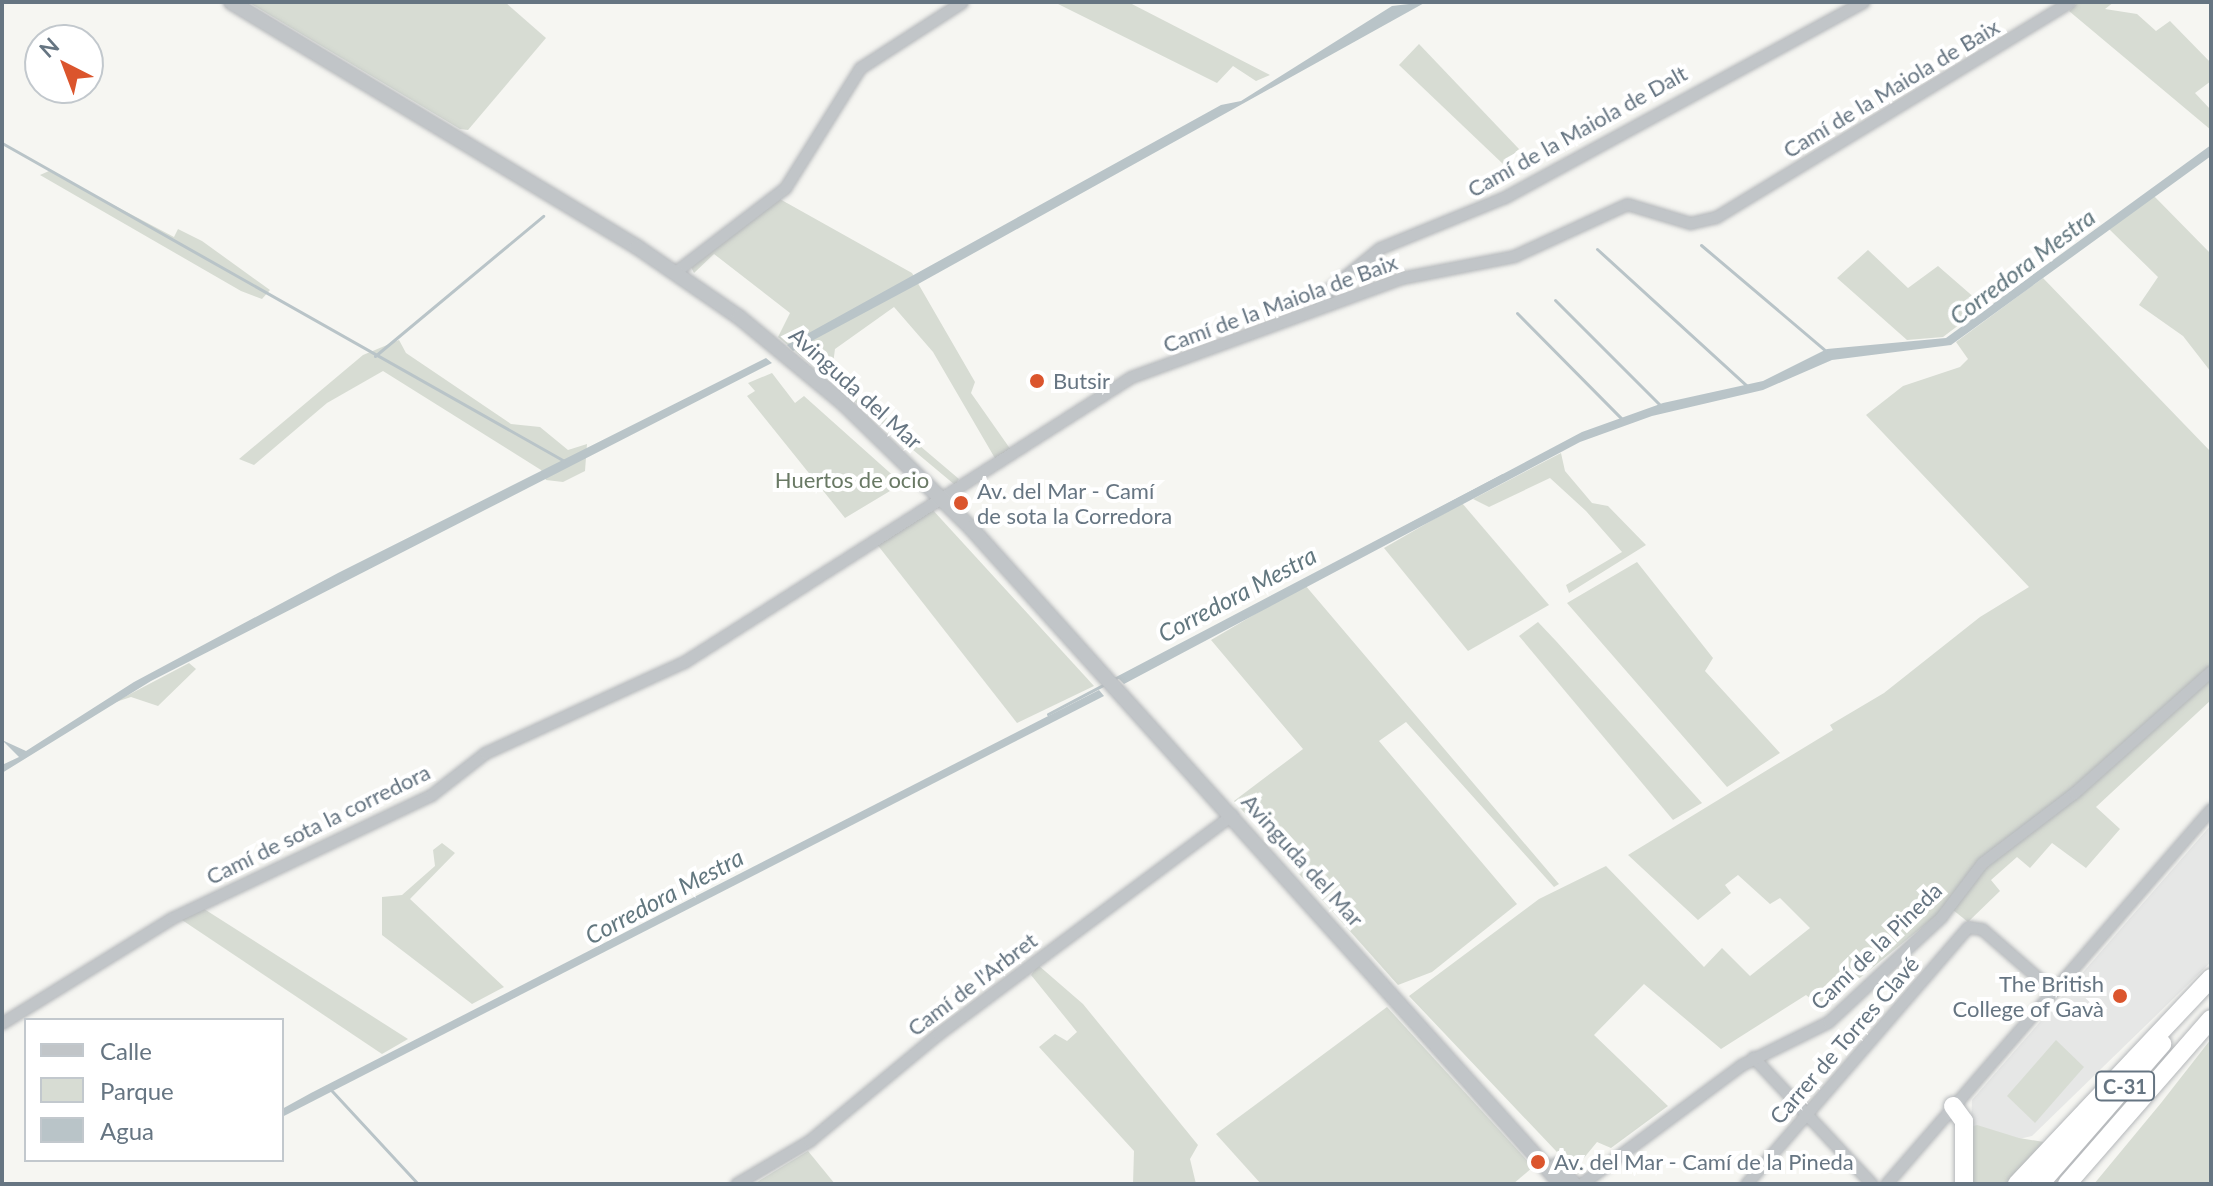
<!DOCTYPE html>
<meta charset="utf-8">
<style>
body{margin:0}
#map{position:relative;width:2213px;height:1186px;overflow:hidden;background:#f6f6f2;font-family:Lato,sans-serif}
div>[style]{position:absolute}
.built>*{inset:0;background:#e6e7e6}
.green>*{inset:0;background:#d7dcd3}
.water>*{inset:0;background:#b9c4c8}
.stream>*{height:3px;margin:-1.5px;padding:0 1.5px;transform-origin:1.5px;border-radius:1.5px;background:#b9c4c8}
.roads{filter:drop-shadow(0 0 2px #b4b7ba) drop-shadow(0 0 2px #b4b7ba)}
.minor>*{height:11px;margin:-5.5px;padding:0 5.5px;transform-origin:5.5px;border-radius:5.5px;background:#c1c5c8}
.tertiary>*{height:14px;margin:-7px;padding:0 7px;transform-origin:7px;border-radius:7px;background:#c1c5c8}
.trunk>*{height:18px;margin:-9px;padding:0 9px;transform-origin:9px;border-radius:9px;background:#fff}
.dots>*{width:22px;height:22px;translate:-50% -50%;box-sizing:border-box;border:4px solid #fff;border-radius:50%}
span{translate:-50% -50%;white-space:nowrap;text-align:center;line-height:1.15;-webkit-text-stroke:8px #fff;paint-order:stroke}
.shield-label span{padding:2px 6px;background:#fff;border:2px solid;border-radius:6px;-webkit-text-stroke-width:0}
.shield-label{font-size:20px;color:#667582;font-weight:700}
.street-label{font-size:22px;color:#667582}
.poi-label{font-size:22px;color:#667582}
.left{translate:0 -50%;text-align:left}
.right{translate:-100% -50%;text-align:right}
.park-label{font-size:22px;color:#697964}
.water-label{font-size:24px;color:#62777f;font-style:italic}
.frame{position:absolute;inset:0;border:4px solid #667582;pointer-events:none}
.legend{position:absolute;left:24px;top:1018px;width:260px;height:144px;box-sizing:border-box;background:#fff;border:2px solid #c2c8cd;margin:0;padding:10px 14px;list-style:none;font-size:24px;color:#667582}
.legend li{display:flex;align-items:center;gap:16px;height:40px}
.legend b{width:40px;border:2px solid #c2c8cd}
.north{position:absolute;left:24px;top:24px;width:80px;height:80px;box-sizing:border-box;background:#fff;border:2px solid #c2c8cd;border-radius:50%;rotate:318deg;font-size:22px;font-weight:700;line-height:32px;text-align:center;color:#667582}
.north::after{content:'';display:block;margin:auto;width:28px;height:36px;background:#db552d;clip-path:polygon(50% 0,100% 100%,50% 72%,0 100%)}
</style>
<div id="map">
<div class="built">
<div style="clip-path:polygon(2211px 825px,2211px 962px,2032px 1136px,1970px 1150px,1972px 1100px)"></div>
</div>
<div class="green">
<div style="clip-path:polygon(248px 2px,505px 2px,546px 38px,468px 130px,460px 129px)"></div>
<div style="clip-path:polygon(1054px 2px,1128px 2px,1270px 75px,1256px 81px,1233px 66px,1217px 83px)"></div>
<div style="clip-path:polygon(2078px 2px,2114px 2px,2105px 9px,2137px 14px,2156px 31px,2170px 21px,2211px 63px,2211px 81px,2195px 93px,2211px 110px,2211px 130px,2069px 11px)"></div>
<div style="clip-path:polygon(1419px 44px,1519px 149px,1503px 164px,1399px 65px)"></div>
<div style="clip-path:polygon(49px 171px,174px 237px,178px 229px,202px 241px,270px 290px,262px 299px,241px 291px,40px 175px)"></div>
<div style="clip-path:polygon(2154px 196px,2211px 254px,2211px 372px,2183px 336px,2139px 305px,2158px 277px,2109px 229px)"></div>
<div style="clip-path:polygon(778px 198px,912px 273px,975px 382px,971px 393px,1011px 450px,996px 460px,933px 352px,894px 307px,835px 349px,833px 364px,847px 384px,959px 479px,955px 485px,778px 337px,790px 313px,714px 254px,694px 273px,689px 263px)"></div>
<div style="clip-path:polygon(1868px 250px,1908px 288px,1938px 266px,1984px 306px,1943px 337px,1907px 340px,1837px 278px)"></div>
<div style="clip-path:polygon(2043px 278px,2211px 452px,2211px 700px,2096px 807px,2120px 829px,2086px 868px,2052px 843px,2030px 868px,2017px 857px,1991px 880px,2000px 891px,1968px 922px,1948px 906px,1823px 1008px,1806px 995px,1721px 1049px,1644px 984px,1594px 1035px,1668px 1106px,1611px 1148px,1597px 1142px,1574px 1170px,1409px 996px,1539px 899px,1606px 866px,1704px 967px,1722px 948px,1750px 976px,1810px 928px,1780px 898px,1770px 904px,1738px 875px,1725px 885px,1731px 893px,1698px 920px,1628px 855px,1833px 730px,1830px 725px,1884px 693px,1980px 617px,2029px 587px,1866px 415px,1903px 386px,1960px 367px,1968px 359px,1956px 342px)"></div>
<div style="clip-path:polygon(399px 340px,406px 353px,511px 424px,540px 427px,568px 450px,587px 444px,585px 471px,563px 482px,546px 480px,541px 470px,383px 371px,327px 403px,254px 465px,239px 459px,363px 355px)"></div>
<div style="clip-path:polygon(772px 373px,795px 403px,804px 396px,898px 480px,895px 488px,845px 518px,747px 396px,755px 391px,748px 383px)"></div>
<div style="clip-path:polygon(1561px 453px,1565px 471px,1592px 503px,1608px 506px,1646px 545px,1569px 593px,1566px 585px,1622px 552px,1586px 511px,1550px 478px,1489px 507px,1473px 499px)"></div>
<div style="clip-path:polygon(1462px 503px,1549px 605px,1468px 651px,1384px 548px)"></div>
<div style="clip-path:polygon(931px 508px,1094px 686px,1017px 723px,876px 543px)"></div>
<div style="clip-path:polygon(1637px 562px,1713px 658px,1705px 671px,1780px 753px,1727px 787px,1567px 603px)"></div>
<div style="clip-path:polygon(1305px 585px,1559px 884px,1554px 887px,1406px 722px,1379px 741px,1517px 904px,1432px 972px,1398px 985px,1234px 801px,1303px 749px,1211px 640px)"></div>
<div style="clip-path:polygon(1538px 622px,1556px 641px,1702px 803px,1673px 820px,1519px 636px)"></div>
<div style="clip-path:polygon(189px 663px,196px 669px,158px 706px,131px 697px,113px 703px)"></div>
<div style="clip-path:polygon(442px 843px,455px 853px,410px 899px,504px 987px,472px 1004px,382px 935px,382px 897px,402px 895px,435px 866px,433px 850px)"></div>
<div style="clip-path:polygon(201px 907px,408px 1039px,382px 1054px,179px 918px)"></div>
<div style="clip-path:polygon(1038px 965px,1083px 1004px,1198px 1145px,1190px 1159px,1196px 1184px,1133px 1184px,1134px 1151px,1039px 1047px,1055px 1034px,1067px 1041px,1077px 1032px,1031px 975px)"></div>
<div style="clip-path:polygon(1387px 1007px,1533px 1167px,1513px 1184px,1261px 1184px,1216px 1134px)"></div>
<div style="clip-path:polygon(2211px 1039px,2211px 1182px,2094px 1184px,2161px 1103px)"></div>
<div style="clip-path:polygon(2056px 1040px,2084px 1067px,2035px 1123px,2007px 1096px)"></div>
<div style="clip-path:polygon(1977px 1125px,2019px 1138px,2044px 1142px,2007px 1184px,1969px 1184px,1970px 1127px)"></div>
<div style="clip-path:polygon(808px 1151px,835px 1184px,754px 1184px,775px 1171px)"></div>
</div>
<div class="water">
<div style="clip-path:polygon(1426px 2px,920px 283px,793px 351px,787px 345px,1221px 105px,1241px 101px,1392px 6px)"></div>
<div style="clip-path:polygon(2211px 145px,2211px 156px,1951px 345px,1832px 360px,1763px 390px,1652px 416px,1580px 442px,1124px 684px,1118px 678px,1582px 432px,1663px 403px,1763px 381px,1827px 349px,1946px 338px)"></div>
<div style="clip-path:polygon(766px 358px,772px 363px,151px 681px,2px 773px,2px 765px,19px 757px,2px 740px,26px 751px,134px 682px,338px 573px)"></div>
<div style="clip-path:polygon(1099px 690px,1104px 696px,282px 1117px,282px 1109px,311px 1093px)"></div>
</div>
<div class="stream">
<div style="left:2px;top:143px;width:648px;rotate:29.49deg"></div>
<div style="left:1701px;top:245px;width:164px;rotate:40.3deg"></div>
<div style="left:1597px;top:249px;width:203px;rotate:42.4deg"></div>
<div style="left:1555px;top:300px;width:151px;rotate:45deg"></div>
<div style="left:1517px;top:313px;width:149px;rotate:45.3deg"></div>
<div style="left:818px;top:330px;width:52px;rotate:-27.6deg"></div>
<div style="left:375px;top:356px;width:219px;rotate:-39.8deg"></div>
<div style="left:322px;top:590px;width:100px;rotate:-27.3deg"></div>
<div style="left:1112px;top:680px;width:441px;rotate:-27.7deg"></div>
<div style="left:1048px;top:714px;width:64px;rotate:-27.8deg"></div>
<div style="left:332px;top:1091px;width:127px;rotate:47.2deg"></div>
</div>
<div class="roads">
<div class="minor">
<div style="left:675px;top:272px;width:138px;rotate:-37.4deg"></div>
<div style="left:785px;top:188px;width:142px;rotate:-58deg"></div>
<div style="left:860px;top:68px;width:121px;rotate:-32.9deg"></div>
<div style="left:1321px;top:305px;width:15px;rotate:-67deg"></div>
<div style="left:1327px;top:291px;width:68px;rotate:-39.1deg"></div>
<div style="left:1380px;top:248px;width:135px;rotate:-22.2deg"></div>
<div style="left:1505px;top:197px;width:408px;rotate:-28.6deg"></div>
<div style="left:2px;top:1023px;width:200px;rotate:-31.7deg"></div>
<div style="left:172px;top:918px;width:287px;rotate:-25.4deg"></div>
<div style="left:431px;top:795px;width:68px;rotate:-37.9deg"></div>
<div style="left:485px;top:753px;width:219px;rotate:-24.6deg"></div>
<div style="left:684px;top:662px;width:530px;rotate:-32.52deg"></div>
<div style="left:1131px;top:377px;width:288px;rotate:-20.1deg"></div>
<div style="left:1401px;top:278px;width:115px;rotate:-11deg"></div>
<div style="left:1514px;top:256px;width:124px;rotate:-24.7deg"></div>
<div style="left:1627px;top:204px;width:66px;rotate:16.8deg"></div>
<div style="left:1690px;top:223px;width:27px;rotate:-13deg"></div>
<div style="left:1716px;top:217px;width:413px;rotate:-31.3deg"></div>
<div style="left:1753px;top:1057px;width:174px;rotate:46.9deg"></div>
<div style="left:736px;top:1184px;width:85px;rotate:-30.5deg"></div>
<div style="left:809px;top:1141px;width:168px;rotate:-39.7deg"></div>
<div style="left:938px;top:1034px;width:367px;rotate:-36.7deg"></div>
<div style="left:1581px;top:1184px;width:199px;rotate:-36.6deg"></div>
<div style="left:1741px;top:1065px;width:97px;rotate:-26.3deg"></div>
<div style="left:1828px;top:1022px;width:154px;rotate:-42.9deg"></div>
<div style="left:1941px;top:917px;width:68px;rotate:-52.8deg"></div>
<div style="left:1982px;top:863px;width:116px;rotate:-37.3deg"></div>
<div style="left:2074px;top:793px;width:183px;rotate:-41.7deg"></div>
<div style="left:1746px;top:1184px;width:340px;rotate:-49.2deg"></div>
<div style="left:1968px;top:927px;width:14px;rotate:8deg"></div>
<div style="left:1982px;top:929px;width:94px;rotate:41.1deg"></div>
<div style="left:1886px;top:1184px;width:496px;rotate:-49.1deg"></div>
</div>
<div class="tertiary">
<div style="left:231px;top:2px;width:474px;rotate:31.1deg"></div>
<div style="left:637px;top:247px;width:124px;rotate:34.5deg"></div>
<div style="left:739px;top:317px;width:136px;rotate:39.6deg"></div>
<div style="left:844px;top:404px;width:177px;rotate:44.3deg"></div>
<div style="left:971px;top:528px;width:882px;rotate:48.03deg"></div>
<div style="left:1557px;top:1165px;width:25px;rotate:48deg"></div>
</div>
<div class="trunk">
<div style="left:1953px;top:1106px;width:19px;rotate:54deg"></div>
<div style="left:1964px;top:1121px;width:63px;rotate:90deg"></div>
<div style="left:2017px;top:1184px;width:283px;rotate:-46.7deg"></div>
<div style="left:2040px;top:1184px;width:186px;rotate:-48.9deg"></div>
<div style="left:2067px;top:1184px;width:219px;rotate:-48.9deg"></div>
</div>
</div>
<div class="dots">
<div style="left:1037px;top:381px;background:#db552d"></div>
<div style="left:961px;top:503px;background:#db552d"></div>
<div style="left:2120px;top:996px;background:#db552d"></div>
<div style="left:1538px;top:1162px;background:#db552d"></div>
</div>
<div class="shield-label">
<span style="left:2125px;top:1086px">C-31</span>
</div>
<div class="street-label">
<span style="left:1891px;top:88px;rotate:-31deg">Camí de la Maiola de Baix</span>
<span style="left:1577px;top:131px;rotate:-29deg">Camí de la Maiola de Dalt</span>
<span style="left:1280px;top:303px;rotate:-20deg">Camí de la Maiola de Baix</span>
<span style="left:856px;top:388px;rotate:42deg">Avinguda del Mar</span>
<span style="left:318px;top:824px;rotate:-26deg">Camí de sota la corredora</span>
<span style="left:1303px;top:860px;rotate:48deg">Avinguda del Mar</span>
<span style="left:1876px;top:946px;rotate:-44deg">Camí de la Pineda</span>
<span style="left:972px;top:984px;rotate:-37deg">Camí de l'Arbret</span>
<span style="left:1844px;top:1040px;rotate:-49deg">Carrer de Torres Clavé</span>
</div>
<div class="poi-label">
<span class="left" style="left:1053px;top:381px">Butsir</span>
<span class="left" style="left:977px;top:503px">Av. del Mar - Camí<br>de sota la Corredora</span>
<span class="right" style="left:2104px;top:996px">The British<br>College of Gavà</span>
<span class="left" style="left:1554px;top:1162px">Av. del Mar - Camí de la Pineda</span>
</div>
<div class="park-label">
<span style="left:852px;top:480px">Huertos de ocio</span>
</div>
<div class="water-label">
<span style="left:2022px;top:266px;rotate:-37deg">Corredora Mestra</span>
<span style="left:1237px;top:594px;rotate:-28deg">Corredora Mestra</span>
<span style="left:664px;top:896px;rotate:-28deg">Corredora Mestra</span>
</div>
<div class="frame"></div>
<ul class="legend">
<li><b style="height:10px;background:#c1c5c8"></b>Calle</li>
<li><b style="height:22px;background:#d7dcd3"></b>Parque</li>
<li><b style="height:22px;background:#b9c4c8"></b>Agua</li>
</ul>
<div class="north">N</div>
</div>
